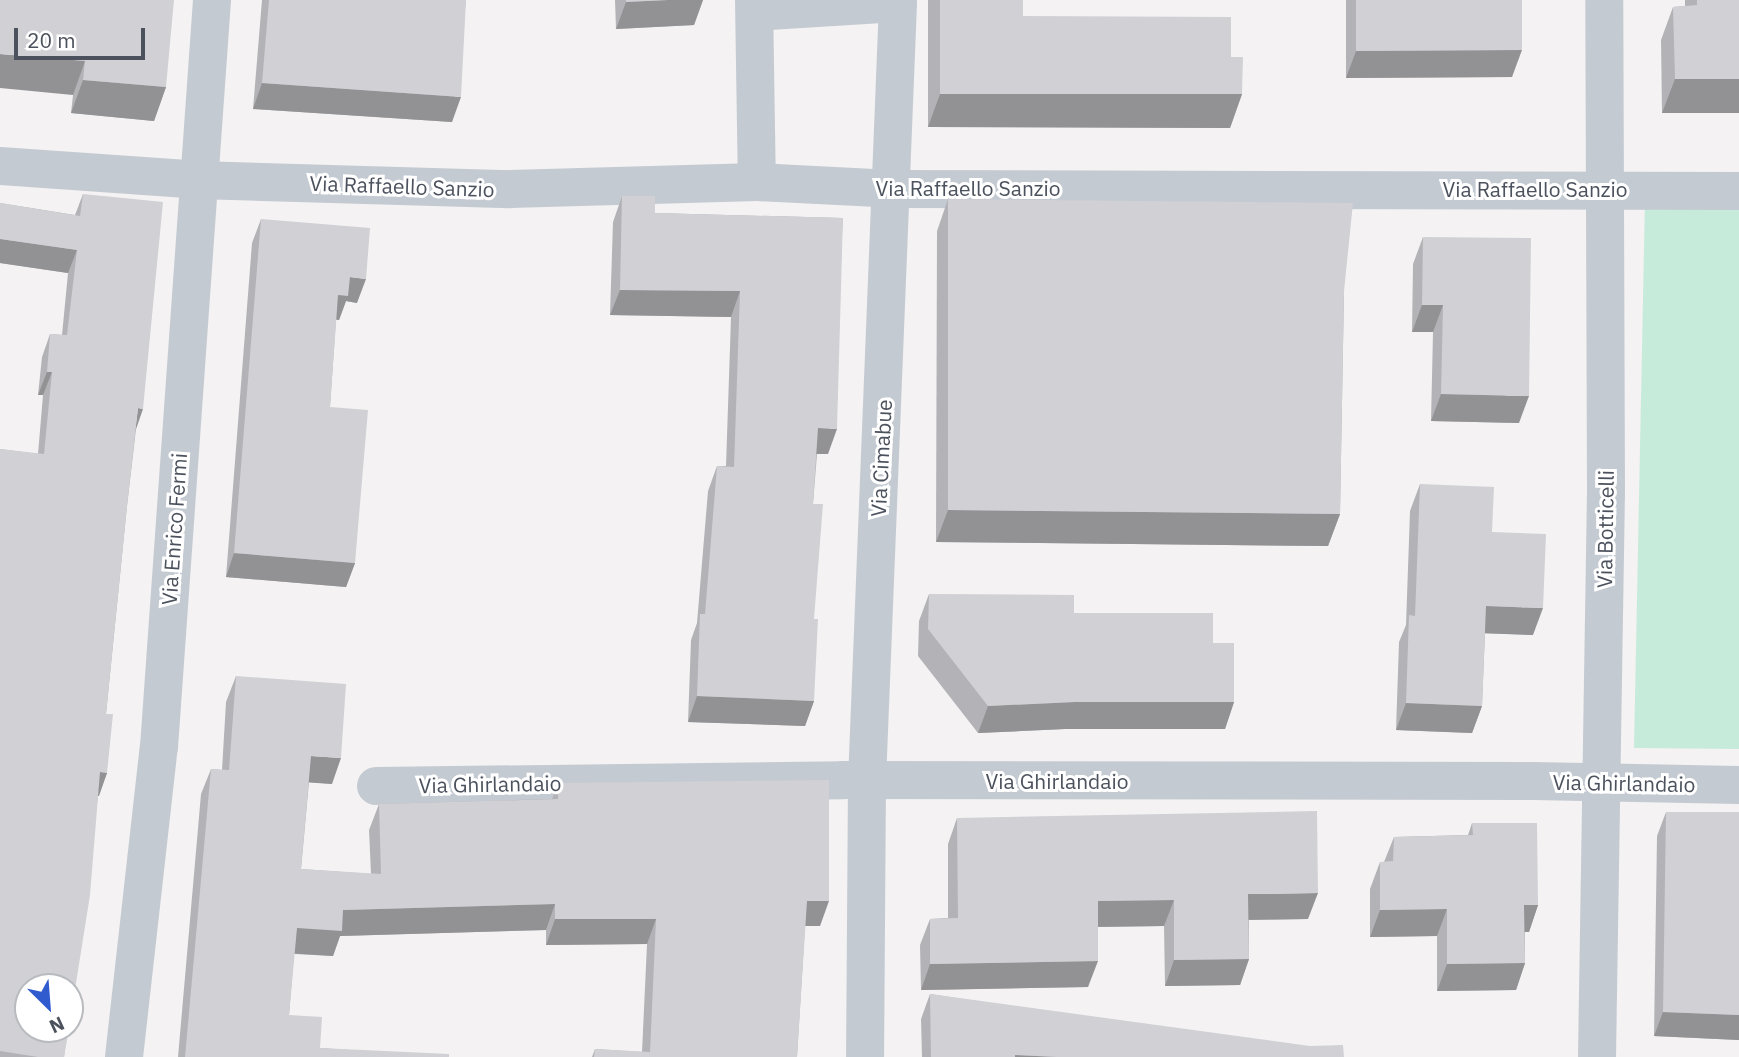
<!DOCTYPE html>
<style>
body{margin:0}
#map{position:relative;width:1739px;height:1057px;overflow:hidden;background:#f4f2f2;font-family:"IBM Plex Sans",sans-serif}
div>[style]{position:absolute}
.green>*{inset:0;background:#c7ebdb}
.minor>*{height:38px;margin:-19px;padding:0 19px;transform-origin:19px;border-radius:19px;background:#c4cad1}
.wall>*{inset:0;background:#b3b3b7}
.shaded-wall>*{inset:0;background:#929295}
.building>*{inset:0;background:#d0d0d5}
span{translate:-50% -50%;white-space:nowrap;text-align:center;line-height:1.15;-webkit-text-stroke:6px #fff;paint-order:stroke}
.street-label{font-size:21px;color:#4c525d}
.north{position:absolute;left:14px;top:973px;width:70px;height:70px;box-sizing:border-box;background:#fff;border:2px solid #b7babe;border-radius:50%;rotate:155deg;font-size:19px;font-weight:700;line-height:28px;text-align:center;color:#4c525d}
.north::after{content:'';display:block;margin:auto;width:24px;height:32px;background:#305bcf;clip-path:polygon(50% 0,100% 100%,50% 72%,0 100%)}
.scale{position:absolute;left:14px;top:28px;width:131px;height:32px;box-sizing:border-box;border:4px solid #4c525d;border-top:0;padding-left:9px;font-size:21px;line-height:24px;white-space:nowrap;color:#4c525d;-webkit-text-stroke:5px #fff;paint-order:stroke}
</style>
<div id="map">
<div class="green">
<div style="clip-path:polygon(1645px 199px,1739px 200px,1739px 749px,1634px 748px)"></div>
</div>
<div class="minor">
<div style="left:754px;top:0;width:182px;rotate:89.1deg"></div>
<div style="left:755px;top:12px;width:143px;rotate:-3.6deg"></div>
<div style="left:898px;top:3px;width:778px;rotate:92.28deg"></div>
<div style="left:867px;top:780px;width:277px;rotate:90.4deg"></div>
<div style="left:0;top:166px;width:198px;rotate:4deg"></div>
<div style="left:198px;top:180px;width:312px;rotate:1.7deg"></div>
<div style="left:510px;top:189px;width:247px;rotate:-1.6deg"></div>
<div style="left:757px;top:182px;width:136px;rotate:2.9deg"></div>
<div style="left:893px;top:189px;width:846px;rotate:0.14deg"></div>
<div style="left:376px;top:786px;width:467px;rotate:-0.7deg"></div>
<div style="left:843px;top:780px;width:690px;rotate:0.08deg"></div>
<div style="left:1533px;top:781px;width:206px;rotate:1.1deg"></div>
<div style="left:124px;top:1057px;width:312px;rotate:-83.6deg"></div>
<div style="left:159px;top:747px;width:749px;rotate:-85.94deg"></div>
<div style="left:1597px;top:1057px;width:564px;rotate:-89.09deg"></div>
<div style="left:1606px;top:493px;width:493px;rotate:-90.2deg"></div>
</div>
<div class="wall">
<div style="clip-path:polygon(0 0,166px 87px,154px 121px,71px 113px,73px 95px)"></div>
<div style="clip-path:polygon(262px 0,466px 0,452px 122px,253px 109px)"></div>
<div style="clip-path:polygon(615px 0,703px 0,694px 25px,616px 29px)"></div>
<div style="clip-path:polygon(928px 0,1023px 0,1023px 16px,1231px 57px,1242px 94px,1230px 128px,928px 127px)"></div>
<div style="clip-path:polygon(1346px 0,1522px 0,1512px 77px,1346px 78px)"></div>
<div style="clip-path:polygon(1685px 0,1739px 0,1739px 113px,1662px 113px,1661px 40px,1673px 7px,1685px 6px)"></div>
<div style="clip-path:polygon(83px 194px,136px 429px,127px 506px,106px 714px,107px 773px,98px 796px,64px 1057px,0 1057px,0 449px,38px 454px,43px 395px,38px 395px,42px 357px,50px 334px,62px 335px,68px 273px,0 263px,0 203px,75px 215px)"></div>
<div style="clip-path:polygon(622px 196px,655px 213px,843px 218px,828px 454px,817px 454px,813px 504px,814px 701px,805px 726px,688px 722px,691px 640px,697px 623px,708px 491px,717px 466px,726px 466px,731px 317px,610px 315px,613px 222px)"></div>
<div style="clip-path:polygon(948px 199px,1344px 291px,1340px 514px,1328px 546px,936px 542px,937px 231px)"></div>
<div style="clip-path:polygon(261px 219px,357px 303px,346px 301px,339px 320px,336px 319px,330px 407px,355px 563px,346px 587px,226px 577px,252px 243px)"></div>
<div style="clip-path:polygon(1423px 237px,1519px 423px,1431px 421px,1433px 332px,1412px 332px,1413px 264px)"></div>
<div style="clip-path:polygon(1420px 484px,1492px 532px,1533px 635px,1485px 633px,1482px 706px,1472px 733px,1396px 730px,1399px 642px,1406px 625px,1410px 511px)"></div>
<div style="clip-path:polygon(929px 594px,1074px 613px,1213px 643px,1234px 702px,1225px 729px,1065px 729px,978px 733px,918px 656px,919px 621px)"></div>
<div style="clip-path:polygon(236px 676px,332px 784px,309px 782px,301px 869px,371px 874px,369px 830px,379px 804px,552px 799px,558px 783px,820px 926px,805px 926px,797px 1057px,592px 1057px,595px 1049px,642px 1052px,647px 944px,546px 945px,546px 930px,340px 936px,333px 956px,294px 954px,289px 1015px,320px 1048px,449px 1057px,178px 1057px,201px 794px,211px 769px,222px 770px,226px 702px)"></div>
<div style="clip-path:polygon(1666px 812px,1739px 812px,1739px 1040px,1654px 1036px,1657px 836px)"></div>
<div style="clip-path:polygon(957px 818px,1308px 919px,1249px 920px,1249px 959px,1240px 985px,1165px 986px,1164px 926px,1098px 927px,1088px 987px,921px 990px,920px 945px,930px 919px,948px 918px,948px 844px)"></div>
<div style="clip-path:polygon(1472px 823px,1538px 905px,1529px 932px,1525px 932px,1525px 963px,1516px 990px,1437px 991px,1437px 936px,1370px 937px,1370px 889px,1380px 862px,1384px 862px,1394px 837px,1468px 835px)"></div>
<div style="clip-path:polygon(930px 994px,1344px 1057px,922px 1057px,921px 1019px)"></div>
</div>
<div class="shaded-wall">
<div style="clip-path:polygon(668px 0,703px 0,694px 25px,616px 29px,626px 2px)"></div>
<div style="clip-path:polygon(1522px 50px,1512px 77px,1346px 78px,1356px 51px)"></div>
<div style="clip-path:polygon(0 54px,85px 61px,73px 95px,0 88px)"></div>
<div style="clip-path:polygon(1675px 79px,1739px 79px,1739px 113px,1662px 113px)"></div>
<div style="clip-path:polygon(83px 80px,166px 87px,154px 121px,71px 113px)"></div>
<div style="clip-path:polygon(262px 83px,461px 97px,452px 122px,253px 109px)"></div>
<div style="clip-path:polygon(940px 94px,1242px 94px,1230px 128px,928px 127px)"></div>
<div style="clip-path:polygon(0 239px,77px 250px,68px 273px,0 263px)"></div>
<div style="clip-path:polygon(350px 277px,366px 279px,357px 303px,346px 301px,339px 320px,329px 319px,338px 295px)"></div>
<div style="clip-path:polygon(620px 290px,740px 291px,731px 317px,610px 315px)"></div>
<div style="clip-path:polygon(1422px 305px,1443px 305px,1433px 332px,1412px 332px)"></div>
<div style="clip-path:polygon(47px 372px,52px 372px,43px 395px,38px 395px)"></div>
<div style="clip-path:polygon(1441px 394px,1529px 396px,1519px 423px,1431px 421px)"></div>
<div style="clip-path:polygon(138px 408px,143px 409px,135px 432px)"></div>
<div style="clip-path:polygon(818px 428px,837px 429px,828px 454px,809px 454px)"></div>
<div style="clip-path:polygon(948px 510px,1340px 514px,1328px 546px,936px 542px)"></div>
<div style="clip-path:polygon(234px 553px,355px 563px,346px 587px,226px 577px)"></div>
<div style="clip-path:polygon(1486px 606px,1543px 608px,1533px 635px,1476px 633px)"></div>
<div style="clip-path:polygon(697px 696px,814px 701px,805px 726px,688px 722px)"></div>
<div style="clip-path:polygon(1075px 702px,1234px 702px,1225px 729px,1065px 729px,978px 733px,988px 706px)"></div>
<div style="clip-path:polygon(1406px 703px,1482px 706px,1472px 733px,1396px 730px)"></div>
<div style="clip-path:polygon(311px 756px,341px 758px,332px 784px,302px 782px)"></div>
<div style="clip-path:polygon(100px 772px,107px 773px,99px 796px,92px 795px)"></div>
<div style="clip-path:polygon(1318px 893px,1308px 919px,1239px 920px,1248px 894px)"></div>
<div style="clip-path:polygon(1174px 900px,1164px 926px,1088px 927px,1098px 901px)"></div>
<div style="clip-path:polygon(807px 901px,829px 901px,820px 926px,798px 926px)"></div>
<div style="clip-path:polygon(555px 904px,546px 930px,340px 936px,333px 956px,287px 953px,297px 928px,343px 910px)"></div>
<div style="clip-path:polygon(1524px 905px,1538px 905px,1529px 932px,1515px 932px)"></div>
<div style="clip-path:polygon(1447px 909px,1437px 936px,1370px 937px,1380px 910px)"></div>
<div style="clip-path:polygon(555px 919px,656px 919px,647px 944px,546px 945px)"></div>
<div style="clip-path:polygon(1249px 959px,1240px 985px,1165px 986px,1174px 960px)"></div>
<div style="clip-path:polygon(1098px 961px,1088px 987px,921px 990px,930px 964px)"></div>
<div style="clip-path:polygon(1525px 963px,1516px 990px,1437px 991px,1447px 964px)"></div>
<div style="clip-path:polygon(1663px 1012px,1739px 1015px,1739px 1040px,1654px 1036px)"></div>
<div style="clip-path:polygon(1015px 1055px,1057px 1057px,1014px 1057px)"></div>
</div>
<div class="building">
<div style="clip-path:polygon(0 0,174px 0,166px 87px,83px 80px,85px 61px,0 54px)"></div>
<div style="clip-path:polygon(269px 0,466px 0,461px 97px,262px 83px)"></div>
<div style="clip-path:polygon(626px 0,668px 0,626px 2px)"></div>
<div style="clip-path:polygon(940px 0,1023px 0,1023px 16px,1231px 17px,1231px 57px,1243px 57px,1242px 94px,940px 94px)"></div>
<div style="clip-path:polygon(1356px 0,1522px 0,1522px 50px,1356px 51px)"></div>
<div style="clip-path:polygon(1697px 0,1739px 0,1739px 79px,1675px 79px,1673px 7px,1697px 5px)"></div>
<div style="clip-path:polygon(83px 194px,163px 202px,143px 409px,138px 408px,127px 506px,106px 714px,113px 714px,107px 773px,100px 772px,90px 895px,70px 1021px,70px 987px,28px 987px,28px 1029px,69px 1029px,64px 1057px,38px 1057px,0 1051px,0 449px,44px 454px,52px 372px,47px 372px,50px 334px,67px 335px,77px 250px,0 239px,0 203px,80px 216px)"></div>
<div style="clip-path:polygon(622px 196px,655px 196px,655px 213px,843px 218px,837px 429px,818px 428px,813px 504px,823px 504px,814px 619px,818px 619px,814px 701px,697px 696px,700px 614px,705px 614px,717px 466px,734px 467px,740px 291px,620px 290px)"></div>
<div style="clip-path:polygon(948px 199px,1353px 203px,1344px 291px,1340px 514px,948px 510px)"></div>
<div style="clip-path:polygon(261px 219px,370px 228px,366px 279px,350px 277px,348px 296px,338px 295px,330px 407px,368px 410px,355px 563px,234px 553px)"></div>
<div style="clip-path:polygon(1423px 237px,1531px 238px,1529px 396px,1441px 394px,1443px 305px,1422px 305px)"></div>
<div style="clip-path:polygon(1420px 484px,1494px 487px,1492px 532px,1546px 534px,1543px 608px,1486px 606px,1482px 706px,1406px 703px,1409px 615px,1415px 616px)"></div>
<div style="clip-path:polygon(929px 594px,1074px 595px,1074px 613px,1213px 613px,1213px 643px,1234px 643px,1234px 702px,1075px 702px,988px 706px,928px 629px)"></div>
<div style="clip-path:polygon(236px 676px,346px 684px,341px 758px,311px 756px,301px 869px,381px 874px,379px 804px,558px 799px,558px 783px,829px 780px,829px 901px,807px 901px,797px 1057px,594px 1057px,595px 1049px,650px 1052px,656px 919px,555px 919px,555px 904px,343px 910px,342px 931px,297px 928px,289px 1015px,322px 1017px,320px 1048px,449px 1054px,449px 1057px,185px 1057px,211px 769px,229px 770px)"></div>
<div style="clip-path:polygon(1317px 811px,1318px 893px,1248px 894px,1249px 959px,1174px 960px,1174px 900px,1098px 901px,1098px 961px,930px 964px,930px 919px,958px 918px,957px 818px)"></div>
<div style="clip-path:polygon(1666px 812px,1739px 812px,1739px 1015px,1663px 1012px)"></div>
<div style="clip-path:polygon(1472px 823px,1537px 823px,1538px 905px,1524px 905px,1525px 963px,1447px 964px,1447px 909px,1380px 910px,1380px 862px,1393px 861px,1394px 837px,1473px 835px)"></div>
<div style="clip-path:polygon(930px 994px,1310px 1046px,1343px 1045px,1344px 1057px,1057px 1057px,1015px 1055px,1015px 1057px,931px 1057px)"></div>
</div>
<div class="street-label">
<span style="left:402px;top:186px;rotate:2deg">Via Raffaello Sanzio</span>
<span style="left:968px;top:188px">Via Raffaello Sanzio</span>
<span style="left:1535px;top:189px">Via Raffaello Sanzio</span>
<span style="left:881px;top:458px;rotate:-87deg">Via Cimabue</span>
<span style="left:174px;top:529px;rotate:-86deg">Via Enrico Fermi</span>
<span style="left:1605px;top:529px;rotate:-89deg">Via Botticelli</span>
<span style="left:1057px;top:781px">Via Ghirlandaio</span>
<span style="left:1624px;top:783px;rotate:1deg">Via Ghirlandaio</span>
<span style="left:490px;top:784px;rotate:-1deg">Via Ghirlandaio</span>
</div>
<div class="north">N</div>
<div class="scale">20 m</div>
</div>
